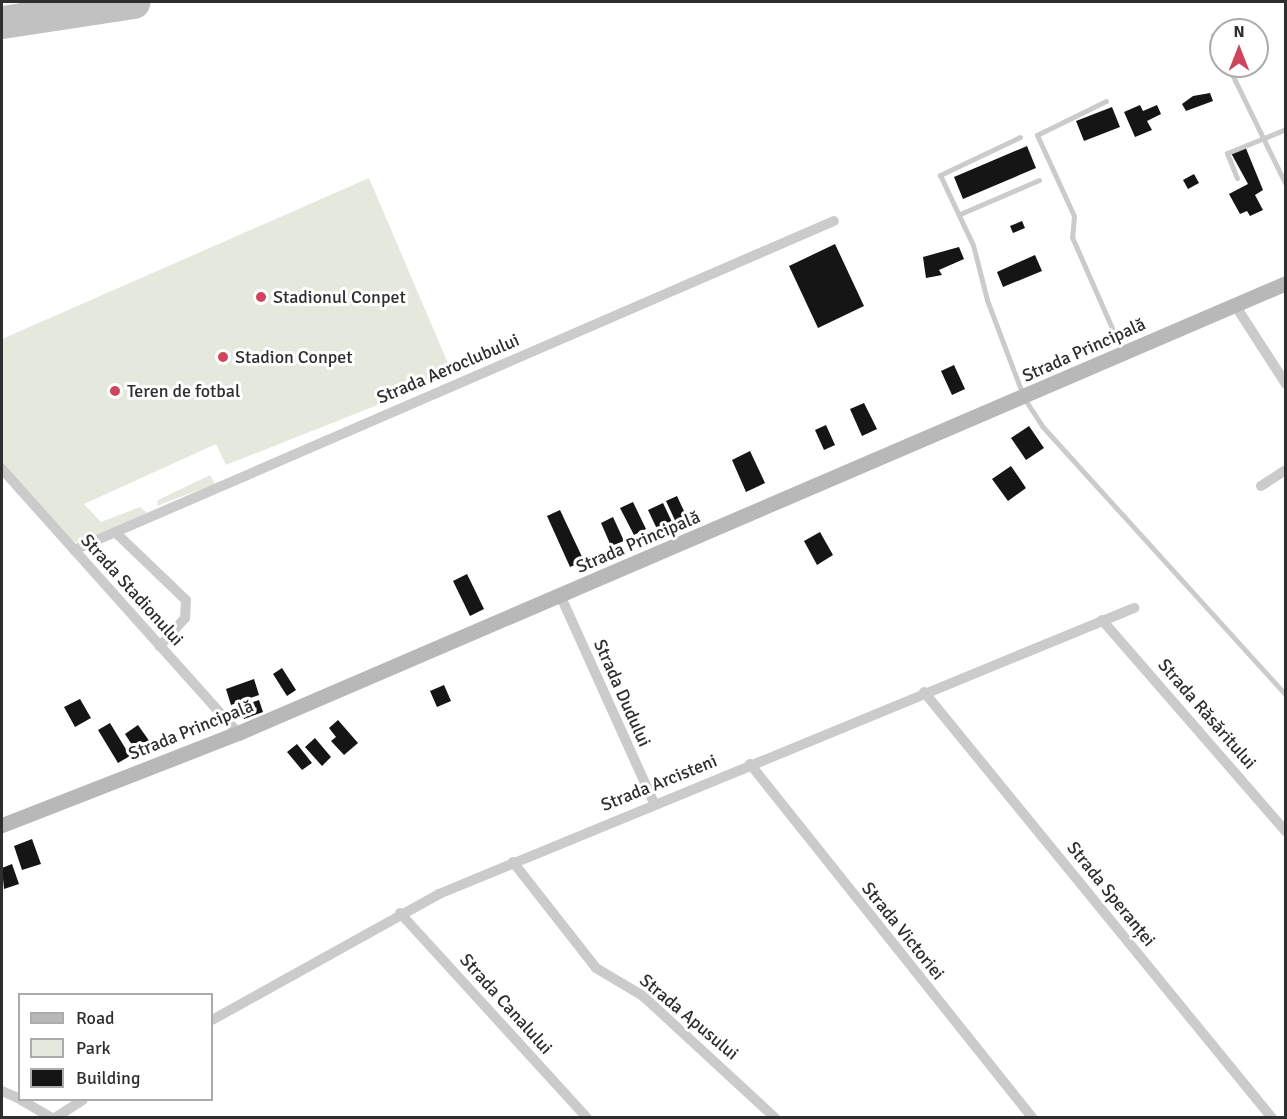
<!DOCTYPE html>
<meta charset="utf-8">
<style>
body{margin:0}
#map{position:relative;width:1287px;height:1119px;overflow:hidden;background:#fff;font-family:Signika,sans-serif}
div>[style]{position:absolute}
.green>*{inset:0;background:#e5e9dd}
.taxiway>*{height:33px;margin:-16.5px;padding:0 16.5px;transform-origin:16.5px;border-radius:16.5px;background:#c1c1c1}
.building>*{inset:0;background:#151515}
.service>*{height:5px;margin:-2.5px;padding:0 2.5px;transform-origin:2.5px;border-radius:2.5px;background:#cbcbcb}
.minor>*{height:10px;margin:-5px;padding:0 5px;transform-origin:5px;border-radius:5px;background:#cbcbcb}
.secondary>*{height:15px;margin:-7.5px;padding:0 7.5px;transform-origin:7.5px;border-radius:7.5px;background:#b8b8b8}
.dots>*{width:16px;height:16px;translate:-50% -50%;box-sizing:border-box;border:3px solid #fff;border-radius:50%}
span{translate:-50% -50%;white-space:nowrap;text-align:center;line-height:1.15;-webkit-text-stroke:6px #fff;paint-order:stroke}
.poi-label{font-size:18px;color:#2e2e2e}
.left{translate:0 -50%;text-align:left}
.street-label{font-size:18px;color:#2e2e2e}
.frame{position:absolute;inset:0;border:3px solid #2e2e2e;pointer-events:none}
.legend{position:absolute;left:18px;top:993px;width:195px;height:108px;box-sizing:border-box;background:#fff;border:2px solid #ababab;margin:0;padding:8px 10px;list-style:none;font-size:18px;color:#2e2e2e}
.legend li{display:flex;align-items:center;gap:12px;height:30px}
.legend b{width:30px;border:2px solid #ababab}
.north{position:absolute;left:1209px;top:18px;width:60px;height:60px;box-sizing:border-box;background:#fff;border:2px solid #ababab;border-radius:50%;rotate:0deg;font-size:16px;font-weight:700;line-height:24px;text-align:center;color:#2e2e2e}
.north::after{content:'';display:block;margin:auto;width:21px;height:27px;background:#cf455e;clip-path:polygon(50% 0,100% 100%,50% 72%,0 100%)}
</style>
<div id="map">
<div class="green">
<div style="clip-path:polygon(369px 178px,453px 375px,226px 465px,216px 444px,84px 504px,101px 522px,140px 507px,147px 513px,94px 543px,72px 542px,2px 465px,2px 339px)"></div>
<div style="clip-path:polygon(210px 475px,215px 484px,157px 506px,158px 500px)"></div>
</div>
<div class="taxiway">
<div style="left:2px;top:22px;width:133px;rotate:-8.7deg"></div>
</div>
<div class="building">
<div style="clip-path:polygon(1210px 93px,1213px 101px,1186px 111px,1182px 104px,1193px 96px)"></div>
<div style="clip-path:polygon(1140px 105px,1143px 111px,1157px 105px,1161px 114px,1147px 121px,1152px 130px,1135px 137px,1124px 112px)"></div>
<div style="clip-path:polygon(1112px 107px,1120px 127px,1084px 141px,1076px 121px)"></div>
<div style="clip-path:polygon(1027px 146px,1036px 168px,963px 199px,954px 177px)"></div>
<div style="clip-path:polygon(1245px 146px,1263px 190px,1255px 195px,1263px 210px,1250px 216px,1247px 211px,1240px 214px,1229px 194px,1248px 184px,1231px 153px)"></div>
<div style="clip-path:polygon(1194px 174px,1199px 183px,1188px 189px,1183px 180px)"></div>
<div style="clip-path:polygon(1022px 221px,1025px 228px,1013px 233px,1010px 226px)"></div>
<div style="clip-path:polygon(835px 244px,864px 306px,818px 328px,789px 266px)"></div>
<div style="clip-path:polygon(959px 247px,964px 259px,939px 270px,942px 275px,926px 278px,923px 257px)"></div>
<div style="clip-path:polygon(1035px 255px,1042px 271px,1003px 287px,997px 272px)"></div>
<div style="clip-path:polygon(954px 365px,965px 389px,952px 395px,941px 371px)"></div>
<div style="clip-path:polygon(864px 403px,877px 429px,862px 436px,850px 409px)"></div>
<div style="clip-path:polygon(826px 425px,835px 445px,824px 450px,815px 430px)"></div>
<div style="clip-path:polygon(1029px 426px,1044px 448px,1026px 460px,1011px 438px)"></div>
<div style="clip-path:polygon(750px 451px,765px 483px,746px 492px,732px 460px)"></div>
<div style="clip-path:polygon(1011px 466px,1026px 488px,1008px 501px,992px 479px)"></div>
<div style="clip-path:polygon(677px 496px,690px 524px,679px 529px,666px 501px)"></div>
<div style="clip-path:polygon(633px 502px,646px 529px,634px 535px,620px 508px)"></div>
<div style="clip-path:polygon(663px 503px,672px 522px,657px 529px,648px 510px)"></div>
<div style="clip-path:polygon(560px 510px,584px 561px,570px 567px,547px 516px)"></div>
<div style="clip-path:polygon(613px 517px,624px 541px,611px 546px,601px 523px)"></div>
<div style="clip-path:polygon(820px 532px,833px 555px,817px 565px,804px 541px)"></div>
<div style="clip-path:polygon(467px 574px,484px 609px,470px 616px,453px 581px)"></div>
<div style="clip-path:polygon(282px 668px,296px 690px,287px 696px,273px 674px)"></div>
<div style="clip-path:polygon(254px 679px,259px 695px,231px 705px,226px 689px)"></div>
<div style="clip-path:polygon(444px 685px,451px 701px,437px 707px,430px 691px)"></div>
<div style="clip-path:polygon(80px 699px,91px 718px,75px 727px,64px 707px)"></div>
<div style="clip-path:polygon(259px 700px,263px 712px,244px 719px,240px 707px)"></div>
<div style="clip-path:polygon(338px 720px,358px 743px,344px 755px,331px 741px,336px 737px,329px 728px)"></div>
<div style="clip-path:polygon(110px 723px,130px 756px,118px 763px,98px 730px)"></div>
<div style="clip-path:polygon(138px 725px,150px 742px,136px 751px,125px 734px)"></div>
<div style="clip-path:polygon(315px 738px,331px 757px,322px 766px,305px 747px)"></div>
<div style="clip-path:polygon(297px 744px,312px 763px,302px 770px,287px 752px)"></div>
<div style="clip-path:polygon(32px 839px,41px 864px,22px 870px,14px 846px)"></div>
<div style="clip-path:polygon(12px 864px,19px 884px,4px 889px,2px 868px)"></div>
</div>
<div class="service">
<div style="left:1213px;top:35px;width:19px;rotate:65deg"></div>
<div style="left:1228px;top:66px;width:132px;rotate:64deg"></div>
<div style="left:1106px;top:101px;width:77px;rotate:153.8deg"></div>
<div style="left:1037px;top:135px;width:89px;rotate:65.4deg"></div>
<div style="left:1074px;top:216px;width:21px;rotate:95deg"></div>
<div style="left:1072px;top:237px;width:124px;rotate:66.3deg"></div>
<div style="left:1020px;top:137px;width:89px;rotate:154.6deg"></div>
<div style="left:940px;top:175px;width:77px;rotate:64.8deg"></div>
<div style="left:973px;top:245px;width:57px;rotate:75.7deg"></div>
<div style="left:987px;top:300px;width:105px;rotate:69.3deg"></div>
<div style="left:1024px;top:398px;width:33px;rotate:57deg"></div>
<div style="left:1042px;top:426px;width:363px;rotate:47.8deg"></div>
<div style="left:1237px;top:178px;width:27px;rotate:-112deg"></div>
<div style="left:1227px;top:153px;width:64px;rotate:-22.1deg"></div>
<div style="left:960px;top:214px;width:86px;rotate:-23.3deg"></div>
</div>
<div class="minor">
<div style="left:1235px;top:305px;width:94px;rotate:57.2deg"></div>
<div style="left:2px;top:469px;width:354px;rotate:48.2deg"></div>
<div style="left:1261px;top:486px;width:30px;rotate:-33deg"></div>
<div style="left:115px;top:532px;width:98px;rotate:43.8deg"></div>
<div style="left:186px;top:600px;width:18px;rotate:93deg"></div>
<div style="left:185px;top:618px;width:38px;rotate:132deg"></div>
<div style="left:74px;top:550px;width:828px;rotate:-23.41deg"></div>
<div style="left:561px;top:597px;width:226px;rotate:65.7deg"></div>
<div style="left:1102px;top:620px;width:281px;rotate:49deg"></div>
<div style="left:924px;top:692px;width:550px;rotate:50.75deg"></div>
<div style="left:750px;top:764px;width:453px;rotate:51.4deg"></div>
<div style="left:513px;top:862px;width:135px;rotate:51.9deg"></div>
<div style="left:596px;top:968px;width:55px;rotate:30.8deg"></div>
<div style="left:643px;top:996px;width:180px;rotate:42.7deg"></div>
<div style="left:400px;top:913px;width:277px;rotate:47.6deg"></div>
<div style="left:212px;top:1020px;width:260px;rotate:-29deg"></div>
<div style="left:439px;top:894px;width:752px;rotate:-22.37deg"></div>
<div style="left:2px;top:1091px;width:20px;rotate:24deg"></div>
<div style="left:21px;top:1100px;width:36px;rotate:30deg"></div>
<div style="left:55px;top:1118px;width:33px;rotate:-33deg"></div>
</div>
<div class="secondary">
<div style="left:2px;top:825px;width:253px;rotate:-21.3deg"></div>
<div style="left:238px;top:733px;width:1141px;rotate:-23.24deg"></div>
</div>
<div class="dots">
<div style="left:261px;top:297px;background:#cf455e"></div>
<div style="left:223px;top:357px;background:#cf455e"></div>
<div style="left:115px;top:391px;background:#cf455e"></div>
</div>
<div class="poi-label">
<span class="left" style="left:273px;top:297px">Stadionul Conpet</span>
<span class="left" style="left:235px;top:357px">Stadion Conpet</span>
<span class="left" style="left:127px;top:391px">Teren de fotbal</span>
</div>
<div class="street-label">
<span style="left:1084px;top:350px;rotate:-24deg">Strada Principală</span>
<span style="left:448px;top:369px;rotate:-23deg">Strada Aeroclubului</span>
<span style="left:638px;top:542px;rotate:-23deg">Strada Principală</span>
<span style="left:132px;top:590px;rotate:48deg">Strada Stadionului</span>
<span style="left:622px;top:693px;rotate:66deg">Strada Dudului</span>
<span style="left:1207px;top:714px;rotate:49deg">Strada Răsăritului</span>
<span style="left:191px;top:730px;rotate:-22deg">Strada Principală</span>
<span style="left:659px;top:783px;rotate:-22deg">Strada Arcisteni</span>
<span style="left:1111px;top:894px;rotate:51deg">Strada Speranței</span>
<span style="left:903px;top:931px;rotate:51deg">Strada Victoriei</span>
<span style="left:506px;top:1004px;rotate:48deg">Strada Canalului</span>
<span style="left:689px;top:1017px;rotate:40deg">Strada Apusului</span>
</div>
<div class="frame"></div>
<ul class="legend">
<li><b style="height:8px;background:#b8b8b8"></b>Road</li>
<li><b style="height:16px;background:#e5e9dd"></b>Park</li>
<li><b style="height:16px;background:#151515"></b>Building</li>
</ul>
<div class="north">N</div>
</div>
